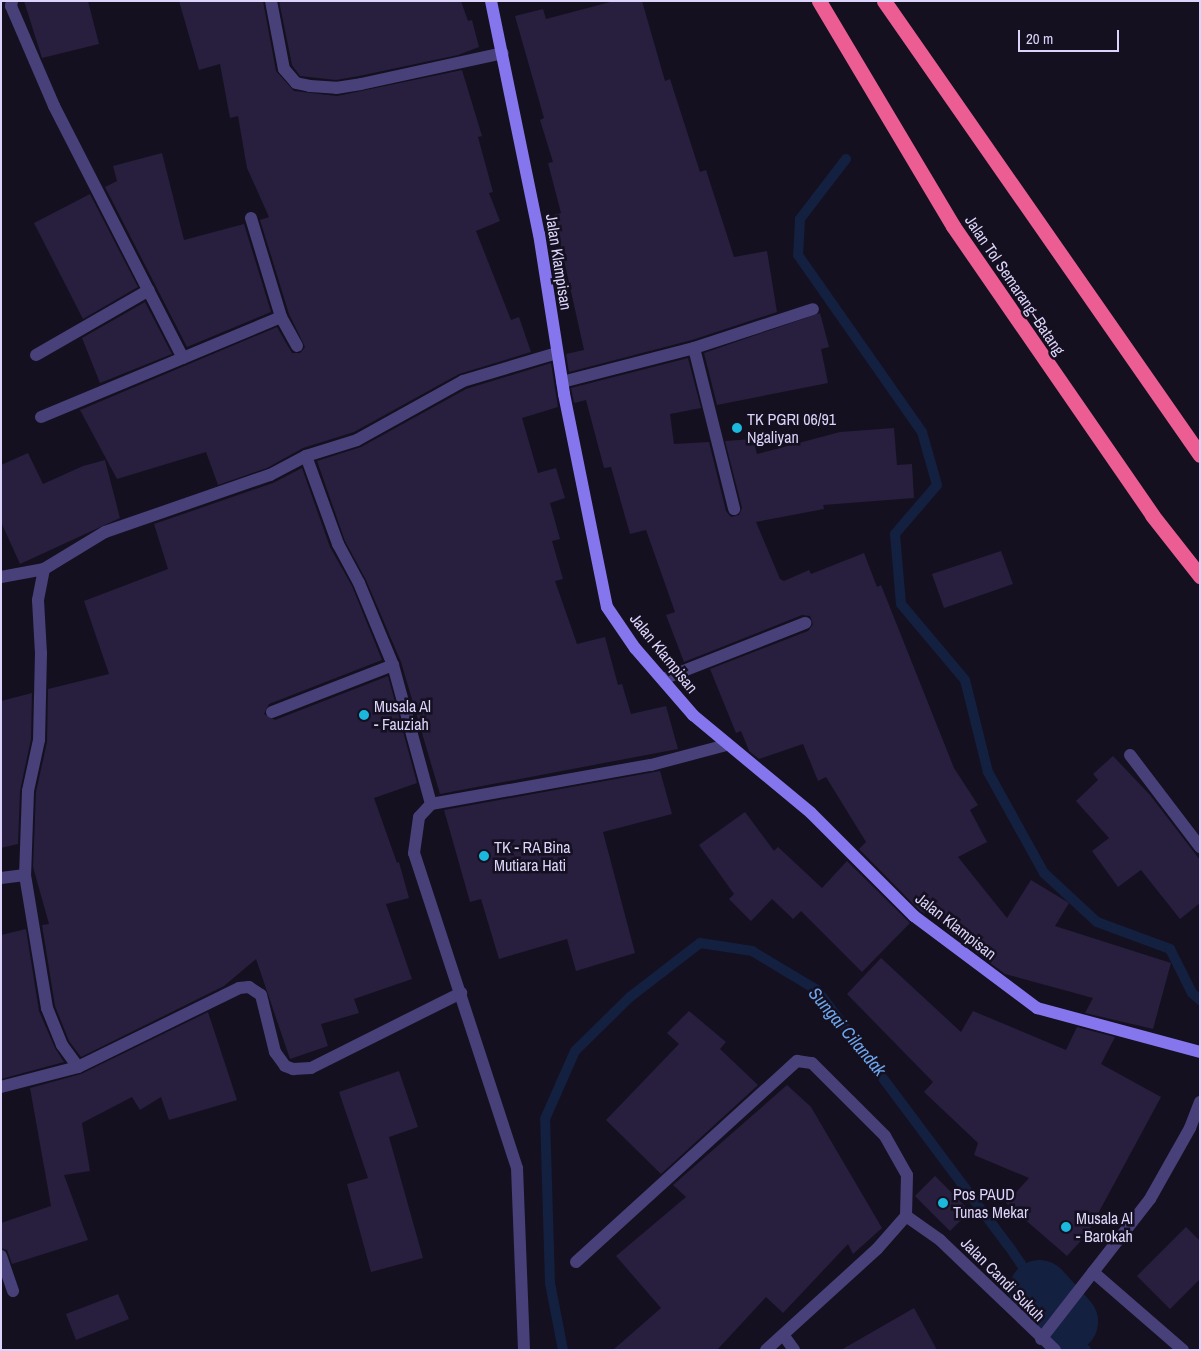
<!DOCTYPE html>
<meta charset="utf-8">
<style>
body{margin:0}
#map{position:relative;width:1201px;height:1351px;overflow:hidden;background:#141020;font-family:"Archivo Narrow",sans-serif}
div>[style]{position:absolute}
.stream>*{height:10px;margin:-5px;padding:0 5px;transform-origin:5px;border-radius:5px;background:#132040}
.river>*{height:61px;margin:-30.5px;padding:0 30.5px;transform-origin:30.5px;border-radius:30.5px;background:#132040}
.building>*{inset:0;background:#281e3e}
.street>*{height:12px;margin:-6px;padding:0 6px;transform-origin:6px;border-radius:6px;background:#484079}
.secondary>*{height:12px;margin:-6px;padding:0 6px;transform-origin:6px;border-radius:6px;background:#8576ee}
.highway>*{height:15px;margin:-7.5px;padding:0 7.5px;transform-origin:7.5px;border-radius:7.5px;background:#eb5d93}
.dots>*{width:14px;height:14px;translate:-50% -50%;box-sizing:border-box;border:2px solid #141020;border-radius:50%}
span{translate:-50% -50%;white-space:nowrap;text-align:center;line-height:1.15;-webkit-text-stroke:5px #141020;paint-order:stroke}
.street-label{font-size:16px;color:#dcd4fa}
.poi-label{font-size:16px;color:#dcd4fa}
.left{translate:0 -50%;text-align:left}
.water-label{font-size:18px;color:#6ea6ed;font-style:italic}
.frame{position:absolute;inset:0;border:2px solid #dcd4fa;pointer-events:none}
.scale{position:absolute;left:1018px;top:30px;width:101px;height:22px;box-sizing:border-box;border:2px solid #dcd4fa;border-top:0;padding-left:6px;font-size:15px;line-height:18px;white-space:nowrap;color:#dcd4fa;-webkit-text-stroke:4px #141020;paint-order:stroke}
</style>
<div id="map">
<div class="stream">
<div style="left:846px;top:159px;width:76px;rotate:127.5deg"></div>
<div style="left:800px;top:219px;width:36px;rotate:93deg"></div>
<div style="left:798px;top:255px;width:216px;rotate:55deg"></div>
<div style="left:922px;top:432px;width:55px;rotate:74.2deg"></div>
<div style="left:937px;top:485px;width:65px;rotate:130.6deg"></div>
<div style="left:895px;top:534px;width:70px;rotate:85.1deg"></div>
<div style="left:901px;top:604px;width:99px;rotate:49.9deg"></div>
<div style="left:965px;top:680px;width:95px;rotate:76deg"></div>
<div style="left:988px;top:772px;width:115px;rotate:61deg"></div>
<div style="left:1044px;top:873px;width:72px;rotate:42.8deg"></div>
<div style="left:1097px;top:922px;width:78px;rotate:20.3deg"></div>
<div style="left:1170px;top:949px;width:49px;rotate:63.4deg"></div>
<div style="left:1192px;top:993px;width:11px;rotate:41deg"></div>
<div style="left:563px;top:1350px;width:68px;rotate:-101deg"></div>
<div style="left:550px;top:1283px;width:164px;rotate:-91.7deg"></div>
<div style="left:545px;top:1119px;width:74px;rotate:-66.2deg"></div>
<div style="left:575px;top:1051px;width:77px;rotate:-44.5deg"></div>
<div style="left:630px;top:997px;width:88px;rotate:-37.6deg"></div>
<div style="left:700px;top:943px;width:53px;rotate:8.7deg"></div>
<div style="left:752px;top:951px;width:76px;rotate:31deg"></div>
<div style="left:817px;top:990px;width:319px;rotate:53.2deg"></div>
<div style="left:1008px;top:1245px;width:108px;rotate:55.6deg"></div>
<div style="left:1069px;top:1334px;width:23px;rotate:43deg"></div>
</div>
<div class="river">
<div style="left:1039px;top:1290px;width:42px;rotate:47.9deg"></div>
</div>
<div class="building">
<div style="clip-path:polygon(24px 1px,88px 1px,99px 44px,42px 58px)"></div>
<div style="clip-path:polygon(179px 1px,263px 1px,276px 71px,294px 91px,337px 96px,462px 70px,482px 136px,478px 137px,493px 192px,489px 193px,500px 221px,476px 231px,511px 320px,519px 317px,531px 352px,459px 374px,354px 432px,303px 448px,267px 468px,218px 485px,206px 452px,117px 479px,80px 410px,277px 327px,292px 353px,300px 353px,305px 347px,289px 314px,260px 220px,269px 217px,247px 168px,238px 116px,230px 118px,220px 64px,199px 70px)"></div>
<div style="clip-path:polygon(279px 1px,461px 1px,468px 21px,472px 20px,479px 47px,458px 55px,359px 76px,336px 80px,300px 76px,292px 65px)"></div>
<div style="clip-path:polygon(614px 1px,642px 1px,665px 81px,670px 79px,700px 172px,706px 170px,734px 257px,767px 251px,777px 312px,692px 340px,569px 372px,566px 354px,584px 350px,554px 215px,561px 213px,548px 163px,553px 162px,540px 120px,544px 118px,515px 16px,543px 9px,546px 19px)"></div>
<div style="clip-path:polygon(162px 153px,184px 240px,244px 224px,271px 312px,187px 347px,105px 187px,117px 181px,113px 166px)"></div>
<div style="clip-path:polygon(90px 194px,138px 287px,83px 319px,34px 223px)"></div>
<div style="clip-path:polygon(145px 302px,172px 354px,100px 383px,82px 338px)"></div>
<div style="clip-path:polygon(820px 313px,829px 347px,821px 349px,828px 383px,717px 405px,704px 353px)"></div>
<div style="clip-path:polygon(688px 358px,701px 408px,670px 414px,674px 444px,709px 442px,726px 511px,731px 517px,739px 515px,742px 508px,725px 441px,753px 439px,757px 454px,840px 432px,894px 428px,897px 465px,912px 464px,914px 498px,823px 505px,824px 509px,756px 522px,780px 579px,784px 581px,809px 570px,811px 574px,864px 553px,877px 587px,881px 585px,954px 768px,978px 805px,970px 810px,987px 842px,958px 857px,1007px 918px,1031px 880px,1069px 903px,1055px 926px,1171px 963px,1153px 1029px,1085px 1013px,1093px 998px,1005px 974px,948px 931px,930px 909px,924px 913px,919px 910px,859px 849px,866px 842px,826px 777px,818px 781px,803px 744px,759px 759px,749px 751px,741px 731px,736px 733px,710px 669px,808px 631px,813px 624px,810px 616px,802px 615px,684px 662px,666px 615px,675px 612px,646px 530px,630px 534px,611px 467px,604px 468px,586px 400px,574px 403px,571px 388px)"></div>
<div style="clip-path:polygon(551px 363px,558px 407px,522px 418px,538px 473px,556px 468px,565px 498px,550px 503px,560px 539px,552px 541px,563px 579px,555px 581px,577px 644px,605px 637px,618px 685px,622px 684px,631px 714px,666px 706px,678px 749px,440px 794px,401px 662px,366px 580px,345px 541px,317px 461px,361px 447px,466px 389px)"></div>
<div style="clip-path:polygon(28px 453px,43px 484px,83px 466px,105px 460px,120px 518px,20px 564px,1px 522px,1px 465px)"></div>
<div style="clip-path:polygon(302px 468px,330px 547px,352px 586px,382px 660px,269px 704px,264px 714px,275px 720px,388px 676px,417px 783px,374px 798px,397px 863px,399px 862px,409px 898px,386px 904px,412px 979px,354px 999px,359px 1013px,321px 1024px,328px 1046px,290px 1059px,256px 959px,224px 986px,81px 1057px,69px 1041px,55px 1006px,42px 925px,49px 924px,33px 867px,36px 792px,47px 742px,48px 689px,109px 674px,84px 601px,168px 569px,154px 524px,273px 483px)"></div>
<div style="clip-path:polygon(1001px 551px,1013px 584px,944px 608px,932px 574px)"></div>
<div style="clip-path:polygon(32px 693px,31px 739px,20px 791px,18px 844px,1px 848px,1px 701px)"></div>
<div style="clip-path:polygon(1113px 756px,1150px 795px,1200px 860px,1200px 903px,1180px 919px,1141px 870px,1118px 887px,1092px 851px,1109px 838px,1076px 801px,1098px 780px,1093px 774px)"></div>
<div style="clip-path:polygon(660px 771px,672px 814px,603px 832px,635px 953px,576px 971px,567px 939px,499px 959px,481px 899px,470px 902px,444px 810px)"></div>
<div style="clip-path:polygon(745px 812px,774px 851px,778px 847px,822px 888px,847px 861px,910px 923px,862px 972px,801px 911px,793px 919px,772px 899px,751px 921px,729px 899px,734px 894px,699px 845px)"></div>
<div style="clip-path:polygon(26px 929px,39px 1011px,55px 1048px,64px 1062px,1px 1079px,1px 935px)"></div>
<div style="clip-path:polygon(881px 958px,961px 1032px,973px 1011px,1066px 1050px,1077px 1027px,1115px 1037px,1101px 1064px,1161px 1097px,1087px 1234px,1067px 1256px,1006px 1203px,1029px 1178px,974px 1155px,978px 1143px,924px 1092px,933px 1082px,847px 994px)"></div>
<div style="clip-path:polygon(689px 1011px,726px 1042px,720px 1049px,758px 1085px,661px 1174px,606px 1120px,679px 1044px,667px 1033px)"></div>
<div style="clip-path:polygon(208px 1012px,237px 1100px,169px 1120px,161px 1097px,140px 1110px,132px 1097px,82px 1123px,90px 1171px,64px 1175px,88px 1240px,12px 1264px,7px 1250px,1px 1248px,1px 1223px,51px 1206px,30px 1088px,81px 1074px)"></div>
<div style="clip-path:polygon(399px 1071px,418px 1127px,389px 1137px,423px 1258px,371px 1272px,347px 1184px,368px 1178px,339px 1092px)"></div>
<div style="clip-path:polygon(787px 1085px,811px 1107px,882px 1228px,853px 1254px,848px 1244px,783px 1313px,766px 1297px,717px 1350px,613px 1350px,661px 1308px,616px 1256px,686px 1197px,673px 1185px)"></div>
<div style="clip-path:polygon(935px 1176px,970px 1211px,950px 1231px,915px 1196px)"></div>
<div style="clip-path:polygon(1186px 1227px,1200px 1241px,1200px 1279px,1170px 1309px,1137px 1276px)"></div>
<div style="clip-path:polygon(118px 1294px,129px 1319px,76px 1340px,66px 1314px)"></div>
<div style="clip-path:polygon(914px 1308px,937px 1350px,841px 1350px)"></div>
</div>
<div class="street">
<div style="left:12px;top:1px;width:5px;rotate:101deg"></div>
<div style="left:11px;top:6px;width:109px;rotate:66.7deg"></div>
<div style="left:54px;top:106px;width:283px;rotate:62.9deg"></div>
<div style="left:271px;top:1px;width:69px;rotate:79.2deg"></div>
<div style="left:284px;top:69px;width:18px;rotate:49deg"></div>
<div style="left:296px;top:83px;width:14px;rotate:12deg"></div>
<div style="left:310px;top:86px;width:26px;rotate:4deg"></div>
<div style="left:336px;top:88px;width:25px;rotate:-9deg"></div>
<div style="left:361px;top:84px;width:145px;rotate:-12.3deg"></div>
<div style="left:251px;top:218px;width:103px;rotate:73.1deg"></div>
<div style="left:281px;top:317px;width:33px;rotate:61deg"></div>
<div style="left:694px;top:348px;width:166px;rotate:76deg"></div>
<div style="left:36px;top:355px;width:130px;rotate:-29.9deg"></div>
<div style="left:562px;top:382px;width:136px;rotate:-14.4deg"></div>
<div style="left:694px;top:348px;width:125px;rotate:-18.1deg"></div>
<div style="left:41px;top:417px;width:260px;rotate:-22.6deg"></div>
<div style="left:306px;top:456px;width:94px;rotate:70deg"></div>
<div style="left:338px;top:544px;width:44px;rotate:61.7deg"></div>
<div style="left:359px;top:583px;width:89px;rotate:67.5deg"></div>
<div style="left:393px;top:665px;width:144px;rotate:74.7deg"></div>
<div style="left:44px;top:569px;width:32px;rotate:101deg"></div>
<div style="left:38px;top:600px;width:53px;rotate:86.8deg"></div>
<div style="left:41px;top:653px;width:87px;rotate:91.3deg"></div>
<div style="left:39px;top:740px;width:52px;rotate:102.2deg"></div>
<div style="left:28px;top:791px;width:84px;rotate:92deg"></div>
<div style="left:25px;top:875px;width:135px;rotate:80.6deg"></div>
<div style="left:47px;top:1008px;width:40px;rotate:68deg"></div>
<div style="left:62px;top:1045px;width:27px;rotate:54deg"></div>
<div style="left:1px;top:577px;width:44px;rotate:-10.5deg"></div>
<div style="left:44px;top:569px;width:71px;rotate:-31.2deg"></div>
<div style="left:105px;top:532px;width:175px;rotate:-19.1deg"></div>
<div style="left:270px;top:475px;width:41px;rotate:-27.8deg"></div>
<div style="left:306px;top:456px;width:53px;rotate:-17.4deg"></div>
<div style="left:357px;top:440px;width:121px;rotate:-29.1deg"></div>
<div style="left:463px;top:381px;width:98px;rotate:-16.6deg"></div>
<div style="left:663px;top:679px;width:153px;rotate:-21.5deg"></div>
<div style="left:272px;top:712px;width:130px;rotate:-21.2deg"></div>
<div style="left:1130px;top:755px;width:116px;rotate:52.7deg"></div>
<div style="left:1px;top:878px;width:24px;rotate:-7deg"></div>
<div style="left:1px;top:1087px;width:80px;rotate:-14.6deg"></div>
<div style="left:78px;top:1067px;width:179px;rotate:-26.1deg"></div>
<div style="left:239px;top:988px;width:10px;rotate:-6deg"></div>
<div style="left:249px;top:987px;width:14px;rotate:34deg"></div>
<div style="left:261px;top:995px;width:59px;rotate:76.2deg"></div>
<div style="left:275px;top:1052px;width:17px;rotate:54deg"></div>
<div style="left:285px;top:1066px;width:9px;rotate:21deg"></div>
<div style="left:293px;top:1069px;width:18px;rotate:-3deg"></div>
<div style="left:311px;top:1068px;width:168px;rotate:-26.6deg"></div>
<div style="left:906px;top:1216px;width:42px;rotate:35.2deg"></div>
<div style="left:940px;top:1240px;width:159px;rotate:43.7deg"></div>
<div style="left:1px;top:1256px;width:37px;rotate:71deg"></div>
<div style="left:576px;top:1262px;width:299px;rotate:-42.3deg"></div>
<div style="left:797px;top:1061px;width:15px;rotate:8deg"></div>
<div style="left:812px;top:1063px;width:103px;rotate:45deg"></div>
<div style="left:885px;top:1136px;width:45px;rotate:60.6deg"></div>
<div style="left:907px;top:1175px;width:41px;rotate:91.4deg"></div>
<div style="left:1093px;top:1272px;width:119px;rotate:40.9deg"></div>
<div style="left:784px;top:1336px;width:17px;rotate:54deg"></div>
<div style="left:1041px;top:1339px;width:177px;rotate:-52.1deg"></div>
<div style="left:1150px;top:1199px;width:81px;rotate:-60.6deg"></div>
<div style="left:1190px;top:1128px;width:28px;rotate:-69deg"></div>
<div style="left:524px;top:1350px;width:182px;rotate:-92.2deg"></div>
<div style="left:517px;top:1168px;width:331px;rotate:-108.1deg"></div>
<div style="left:414px;top:853px;width:36px;rotate:-82deg"></div>
<div style="left:419px;top:817px;width:18px;rotate:-47deg"></div>
<div style="left:431px;top:804px;width:223px;rotate:-10.1deg"></div>
<div style="left:651px;top:765px;width:78px;rotate:-14.9deg"></div>
<div style="left:766px;top:1350px;width:150px;rotate:-42.3deg"></div>
<div style="left:877px;top:1249px;width:44px;rotate:-48.7deg"></div>
</div>
<div class="secondary">
<div style="left:491px;top:1px;width:238px;rotate:78.4deg"></div>
<div style="left:539px;top:234px;width:162px;rotate:81.1deg"></div>
<div style="left:564px;top:394px;width:217px;rotate:78.6deg"></div>
<div style="left:607px;top:607px;width:50px;rotate:55.7deg"></div>
<div style="left:635px;top:648px;width:89px;rotate:49.1deg"></div>
<div style="left:693px;top:715px;width:153px;rotate:39.7deg"></div>
<div style="left:811px;top:813px;width:146px;rotate:45deg"></div>
<div style="left:914px;top:916px;width:154px;rotate:36.8deg"></div>
<div style="left:1037px;top:1008px;width:169px;rotate:15.1deg"></div>
</div>
<div class="highway">
<div style="left:819px;top:1px;width:262px;rotate:59.2deg"></div>
<div style="left:953px;top:226px;width:351px;rotate:55.4deg"></div>
<div style="left:1152px;top:515px;width:78px;rotate:51.8deg"></div>
<div style="left:884px;top:1px;width:553px;rotate:55.16deg"></div>
</div>
<div class="dots">
<div style="left:737px;top:428px;background:#1cb7dd"></div>
<div style="left:364px;top:715px;background:#1cb7dd"></div>
<div style="left:484px;top:856px;background:#1cb7dd"></div>
<div style="left:943px;top:1203px;background:#1cb7dd"></div>
<div style="left:1066px;top:1227px;background:#1cb7dd"></div>
</div>
<div class="street-label">
<span style="left:559px;top:262px;rotate:81deg">Jalan Klampisan</span>
<span style="left:1015px;top:285px;rotate:56deg">Jalan Tol Semarang–Batang</span>
<span style="left:664px;top:653px;rotate:51deg">Jalan Klampisan</span>
<span style="left:956px;top:926px;rotate:38deg">Jalan Klampisan</span>
<span style="left:1003px;top:1279px;rotate:45deg">Jalan Candi Sukuh</span>
</div>
<div class="poi-label">
<span class="left" style="left:747px;top:428px">TK PGRI 06/91<br>Ngaliyan</span>
<span class="left" style="left:374px;top:715px">Musala Al<br>- Fauziah</span>
<span class="left" style="left:494px;top:856px">TK - RA Bina<br>Mutiara Hati</span>
<span class="left" style="left:953px;top:1203px">Pos PAUD<br>Tunas Mekar</span>
<span class="left" style="left:1076px;top:1227px">Musala Al<br>- Barokah</span>
</div>
<div class="water-label">
<span style="left:847px;top:1032px;rotate:50deg">Sungai Cilandak</span>
</div>
<div class="frame"></div>
<div class="scale">20 m</div>
</div>
